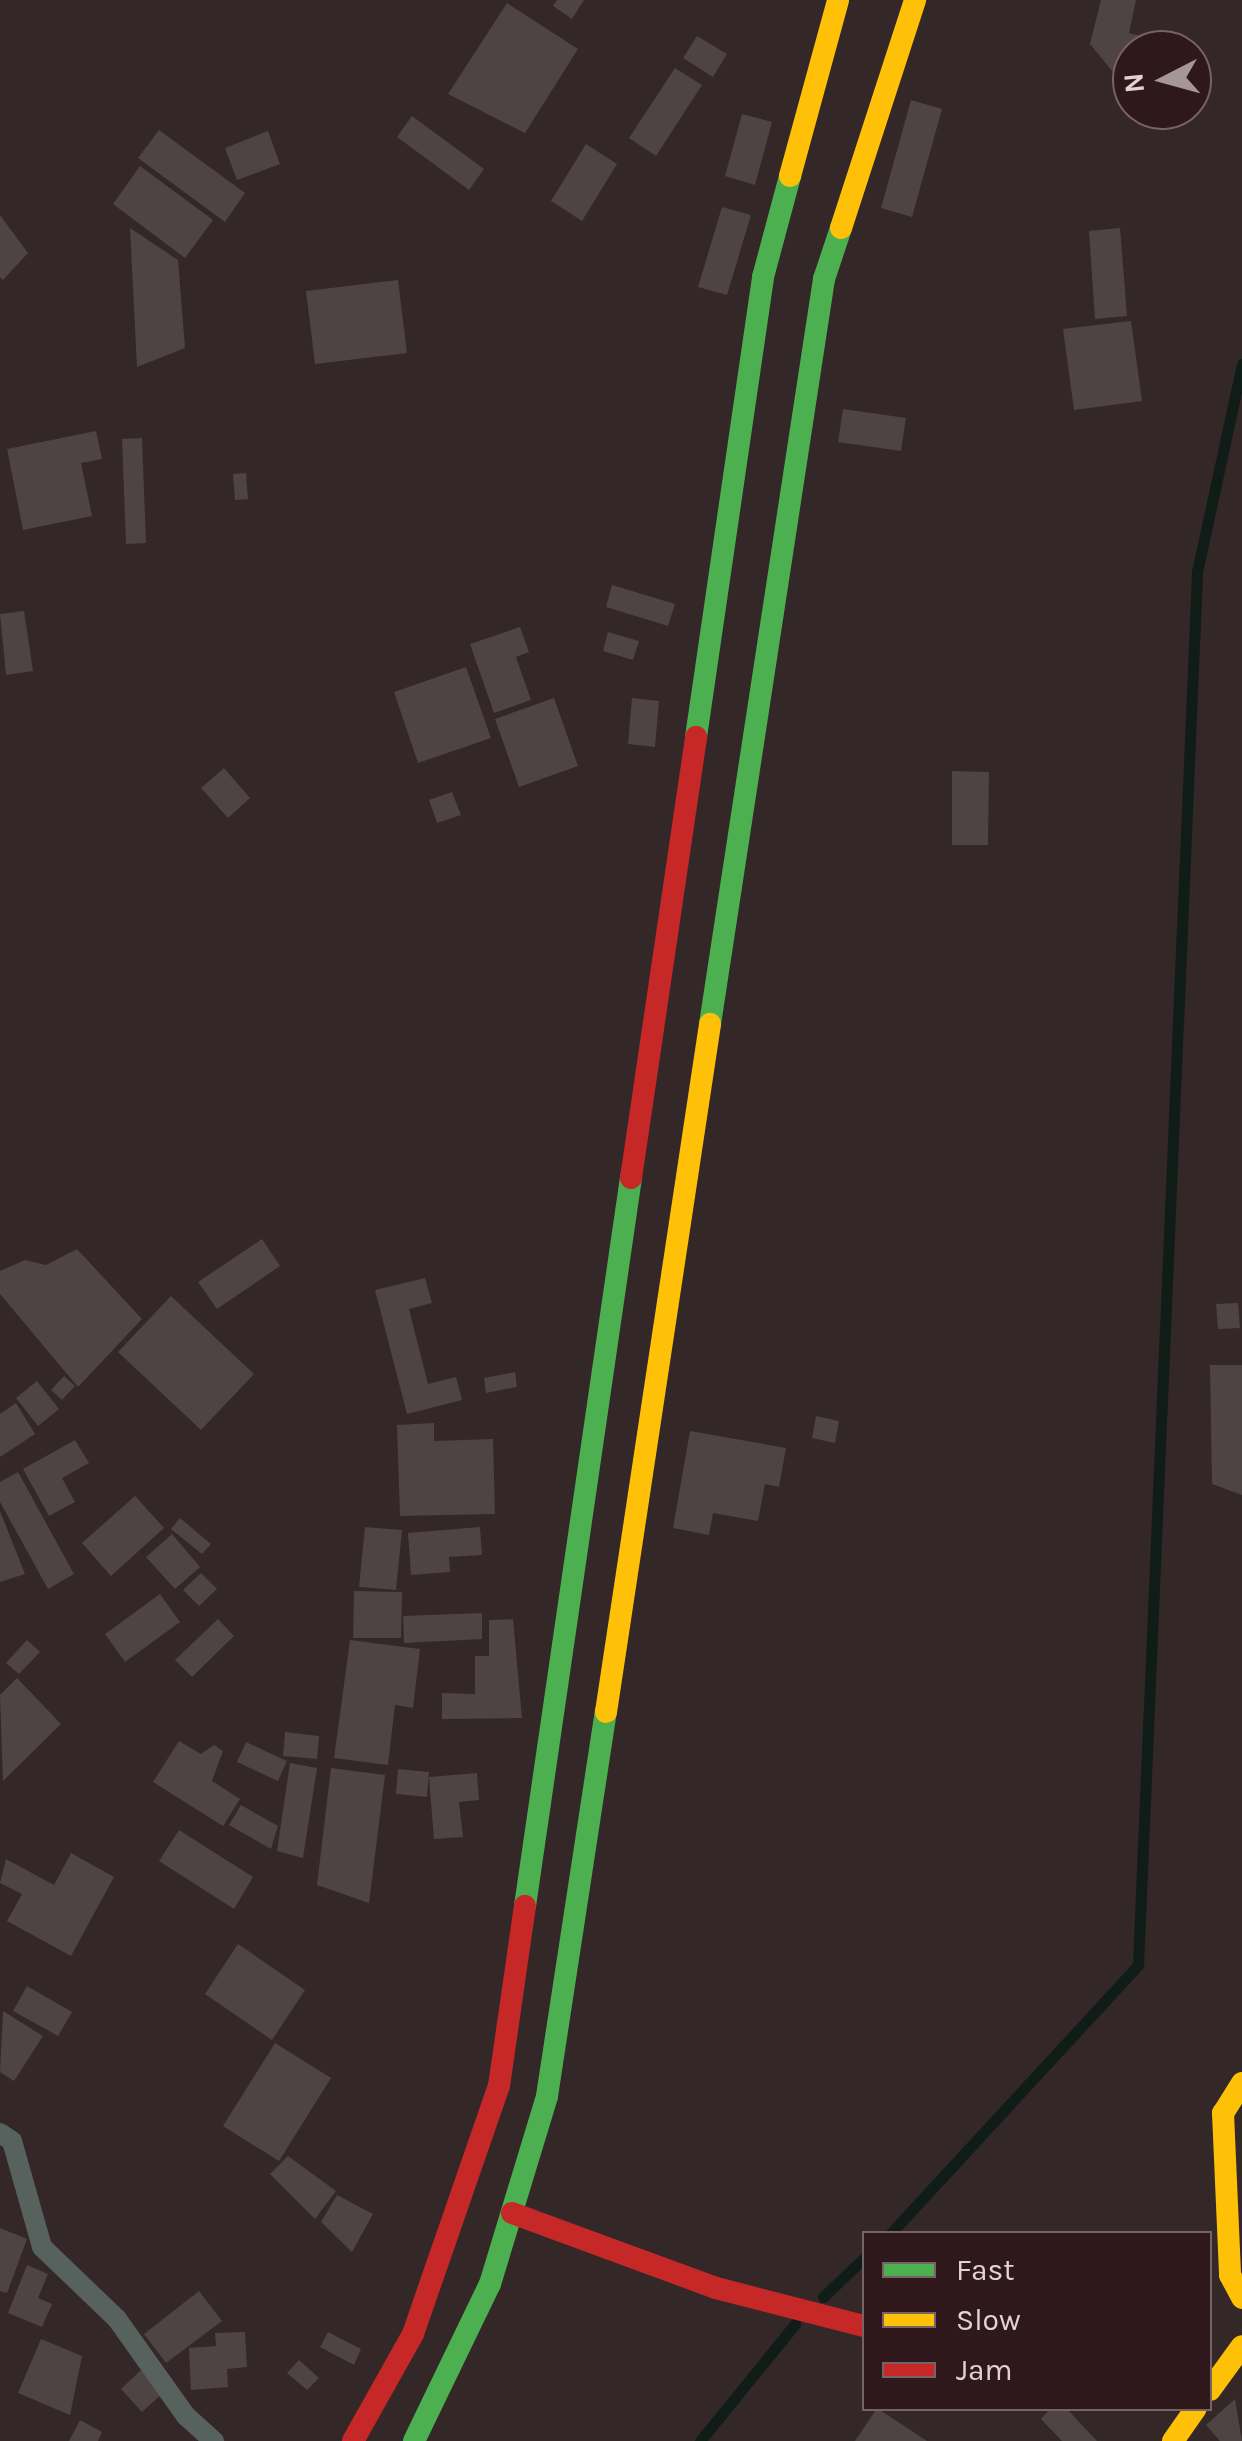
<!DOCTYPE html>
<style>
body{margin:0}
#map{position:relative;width:1242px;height:2441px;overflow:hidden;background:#332728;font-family:Karla,sans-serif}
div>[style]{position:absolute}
.stream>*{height:11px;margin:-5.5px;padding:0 5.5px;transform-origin:5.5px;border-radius:5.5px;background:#101c18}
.building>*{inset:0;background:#4e4444}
.lane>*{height:20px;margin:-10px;padding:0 10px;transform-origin:10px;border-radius:10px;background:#57625e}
.fast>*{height:22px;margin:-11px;padding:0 11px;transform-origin:11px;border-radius:11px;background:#4caf50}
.slow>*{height:22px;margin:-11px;padding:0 11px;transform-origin:11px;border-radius:11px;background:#ffc107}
.jam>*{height:22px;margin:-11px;padding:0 11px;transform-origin:11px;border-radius:11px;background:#c62828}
span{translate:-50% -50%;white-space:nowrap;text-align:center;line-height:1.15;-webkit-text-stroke:8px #2f181b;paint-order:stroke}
.legend{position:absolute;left:862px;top:2231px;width:350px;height:180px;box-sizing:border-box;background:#2f181b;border:2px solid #776265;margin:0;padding:12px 18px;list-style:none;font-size:30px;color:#e3d2d3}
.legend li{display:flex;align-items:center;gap:20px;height:50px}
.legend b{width:50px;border:2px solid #776265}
.north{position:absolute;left:1112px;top:30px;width:100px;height:100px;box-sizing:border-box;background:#2f181b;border:2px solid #776265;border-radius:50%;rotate:264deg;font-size:28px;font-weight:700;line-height:40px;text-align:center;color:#e3d2d3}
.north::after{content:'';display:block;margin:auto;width:35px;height:45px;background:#a59697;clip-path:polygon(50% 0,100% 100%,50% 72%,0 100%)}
</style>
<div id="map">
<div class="stream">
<div style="left:890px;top:2234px;width:366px;rotate:-47.3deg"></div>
<div style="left:1138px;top:1965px;width:1394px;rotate:-87.57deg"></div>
<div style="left:1197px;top:572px;width:213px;rotate:-77.8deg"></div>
<div style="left:823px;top:2297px;width:57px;rotate:-43.6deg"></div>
<div style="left:700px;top:2441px;width:151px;rotate:-50.9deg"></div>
</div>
<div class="building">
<div style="clip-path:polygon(557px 0,584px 0,572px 19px,553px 6px)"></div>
<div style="clip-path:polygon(1101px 0,1136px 0,1129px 33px,1196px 50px,1132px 50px,1132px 84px,1121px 82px,1090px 44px)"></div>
<div style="clip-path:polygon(507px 3px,578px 49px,525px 133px,448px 94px)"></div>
<div style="clip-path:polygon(697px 36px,727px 54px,713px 77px,683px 58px)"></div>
<div style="clip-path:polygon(675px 68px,702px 85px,656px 156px,629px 138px)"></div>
<div style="clip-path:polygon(911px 100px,942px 109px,912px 217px,881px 208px)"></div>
<div style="clip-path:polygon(742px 114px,772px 122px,755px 185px,725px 176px)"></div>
<div style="clip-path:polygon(412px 116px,484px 169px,469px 190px,397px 137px)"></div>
<div style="clip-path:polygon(159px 130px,245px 193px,225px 222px,138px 158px)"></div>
<div style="clip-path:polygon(268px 131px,280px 164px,237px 180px,225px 148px)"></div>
<div style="clip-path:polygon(586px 144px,617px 164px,582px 221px,551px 201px)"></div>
<div style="clip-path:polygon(140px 166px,213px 220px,185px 258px,113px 204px)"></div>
<div style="clip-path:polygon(722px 207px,751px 215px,727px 295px,698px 287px)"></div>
<div style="clip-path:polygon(0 215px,28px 253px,3px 280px,0 277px)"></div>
<div style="clip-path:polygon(130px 228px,178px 260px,185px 348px,137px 367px)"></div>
<div style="clip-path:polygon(1120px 228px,1127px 316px,1095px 319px,1089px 231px)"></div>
<div style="clip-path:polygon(398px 280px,407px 353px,315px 364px,306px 291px)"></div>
<div style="clip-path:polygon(1131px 321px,1142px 401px,1074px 410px,1063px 329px)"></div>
<div style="clip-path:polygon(843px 409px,906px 418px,901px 451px,838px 442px)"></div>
<div style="clip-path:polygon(96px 431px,102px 459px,81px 463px,92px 516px,23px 530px,7px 449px)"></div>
<div style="clip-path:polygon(142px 438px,146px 543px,126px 544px,122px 439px)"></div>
<div style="clip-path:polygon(246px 473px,248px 499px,235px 500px,233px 474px)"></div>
<div style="clip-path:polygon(612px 585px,675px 604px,668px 626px,606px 607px)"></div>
<div style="clip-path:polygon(24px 611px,33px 671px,6px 675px,0 614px)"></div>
<div style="clip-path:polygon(520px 627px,529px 652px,516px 657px,531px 700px,494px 713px,470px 644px)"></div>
<div style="clip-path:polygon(608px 632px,639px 641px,633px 660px,603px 651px)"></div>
<div style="clip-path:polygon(466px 667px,491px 738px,418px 763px,394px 692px)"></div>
<div style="clip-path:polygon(554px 698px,578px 766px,519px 787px,495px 719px)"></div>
<div style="clip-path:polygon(632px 698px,659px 701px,655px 747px,628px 744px)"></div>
<div style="clip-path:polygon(224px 768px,250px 798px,228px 818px,201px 788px)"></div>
<div style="clip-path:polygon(952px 771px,989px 772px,988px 845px,952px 845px)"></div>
<div style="clip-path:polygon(452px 792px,461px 815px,437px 823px,429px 800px)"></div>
<div style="clip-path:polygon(262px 1239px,280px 1266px,217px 1309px,198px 1282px)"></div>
<div style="clip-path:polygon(77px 1249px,142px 1319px,78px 1387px,0 1294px,0 1271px,25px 1260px,46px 1265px)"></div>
<div style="clip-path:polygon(425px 1278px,432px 1303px,409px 1309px,428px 1384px,456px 1377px,462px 1400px,407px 1414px,375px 1290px)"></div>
<div style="clip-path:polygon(171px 1296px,254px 1374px,201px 1430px,118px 1352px)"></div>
<div style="clip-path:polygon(1238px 1303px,1240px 1328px,1218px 1329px,1216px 1304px)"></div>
<div style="clip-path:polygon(1210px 1365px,1242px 1365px,1242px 1495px,1212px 1484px)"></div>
<div style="clip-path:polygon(515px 1372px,517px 1387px,486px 1393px,484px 1378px)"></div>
<div style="clip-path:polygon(64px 1376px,75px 1386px,62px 1400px,51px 1390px)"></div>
<div style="clip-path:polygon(37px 1381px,59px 1409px,38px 1426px,16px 1398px)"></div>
<div style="clip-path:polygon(16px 1403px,35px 1434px,0 1457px,0 1414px)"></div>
<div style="clip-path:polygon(816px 1416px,839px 1421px,835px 1443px,812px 1438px)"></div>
<div style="clip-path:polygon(434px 1423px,434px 1441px,493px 1439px,495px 1514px,400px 1516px,397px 1425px)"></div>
<div style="clip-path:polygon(690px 1431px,786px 1448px,779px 1487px,765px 1484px,758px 1521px,713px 1513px,709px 1535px,673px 1528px)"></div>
<div style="clip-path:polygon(75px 1440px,89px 1463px,62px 1478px,75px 1502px,49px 1516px,23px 1469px)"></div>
<div style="clip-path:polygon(18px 1472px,74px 1574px,48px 1589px,0 1502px,0 1482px)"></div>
<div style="clip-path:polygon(135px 1496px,164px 1528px,111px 1576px,82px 1543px)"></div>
<div style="clip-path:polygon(0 1511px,25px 1574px,0 1582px)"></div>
<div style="clip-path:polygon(180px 1518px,211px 1544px,202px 1554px,171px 1529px)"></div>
<div style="clip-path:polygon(365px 1527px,402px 1530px,396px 1590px,359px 1587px)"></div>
<div style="clip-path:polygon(480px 1527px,482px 1555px,449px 1557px,450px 1572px,411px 1575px,408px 1533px)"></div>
<div style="clip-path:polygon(172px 1534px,200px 1567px,175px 1589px,146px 1557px)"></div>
<div style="clip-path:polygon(201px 1573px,217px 1589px,199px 1606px,183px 1590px)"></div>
<div style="clip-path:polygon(354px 1591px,402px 1592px,401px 1638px,353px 1638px)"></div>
<div style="clip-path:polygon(160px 1594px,180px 1622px,125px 1662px,105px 1634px)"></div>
<div style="clip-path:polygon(482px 1613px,482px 1639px,404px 1643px,403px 1616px)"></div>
<div style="clip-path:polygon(218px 1619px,234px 1636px,192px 1677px,175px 1660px)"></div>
<div style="clip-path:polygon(513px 1619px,522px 1718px,442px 1719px,442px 1693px,475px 1694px,475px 1656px,489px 1656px,489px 1620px)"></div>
<div style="clip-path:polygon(27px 1640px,40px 1652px,19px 1674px,6px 1663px)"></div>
<div style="clip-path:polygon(350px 1640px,420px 1649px,413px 1708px,395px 1705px,388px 1765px,334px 1758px)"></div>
<div style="clip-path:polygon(17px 1678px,61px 1724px,3px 1781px,0 1695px)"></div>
<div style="clip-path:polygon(285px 1732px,319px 1736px,317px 1759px,283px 1756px)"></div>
<div style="clip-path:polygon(179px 1741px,201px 1754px,214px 1745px,223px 1751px,212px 1781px,240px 1799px,223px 1826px,153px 1782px)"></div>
<div style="clip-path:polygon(246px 1742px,287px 1761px,278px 1781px,237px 1762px)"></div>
<div style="clip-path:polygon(290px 1763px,317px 1768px,303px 1858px,277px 1851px)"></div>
<div style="clip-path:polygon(331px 1768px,385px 1775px,369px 1903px,317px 1885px)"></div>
<div style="clip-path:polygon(398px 1769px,429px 1772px,427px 1797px,396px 1794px)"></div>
<div style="clip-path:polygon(477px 1773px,479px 1800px,459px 1802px,463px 1837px,434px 1839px,429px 1777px)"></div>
<div style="clip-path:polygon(241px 1805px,278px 1826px,271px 1849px,229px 1825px)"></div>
<div style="clip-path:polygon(179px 1830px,253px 1877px,234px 1909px,159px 1861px)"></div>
<div style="clip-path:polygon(71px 1853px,114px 1877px,71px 1956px,7px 1921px,22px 1894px,0 1883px,6px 1859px,54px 1885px)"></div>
<div style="clip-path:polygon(238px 1944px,305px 1990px,272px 2040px,205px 1994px)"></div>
<div style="clip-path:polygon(27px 1986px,72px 2012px,58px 2036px,13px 2011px)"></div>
<div style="clip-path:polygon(3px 2011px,43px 2036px,14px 2081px,0 2072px)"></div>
<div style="clip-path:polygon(275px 2043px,331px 2078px,279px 2161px,223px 2126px)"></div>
<div style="clip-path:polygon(288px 2156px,336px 2191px,315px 2219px,270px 2174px)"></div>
<div style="clip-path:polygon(337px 2195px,373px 2214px,352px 2252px,321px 2222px)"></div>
<div style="clip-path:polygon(0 2228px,27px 2239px,7px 2293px,0 2291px)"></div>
<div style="clip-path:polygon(27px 2265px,48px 2274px,38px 2298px,52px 2304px,42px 2327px,8px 2313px)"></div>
<div style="clip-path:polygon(199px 2291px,222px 2321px,166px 2363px,144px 2334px)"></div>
<div style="clip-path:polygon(245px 2332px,247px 2367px,227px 2369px,228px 2387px,191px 2390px,189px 2348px,216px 2346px,215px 2333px)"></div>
<div style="clip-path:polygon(328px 2332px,361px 2349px,354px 2365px,320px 2347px)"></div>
<div style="clip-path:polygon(41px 2339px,82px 2356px,70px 2415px,18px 2393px)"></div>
<div style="clip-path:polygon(299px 2360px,319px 2378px,307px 2390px,287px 2373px)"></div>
<div style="clip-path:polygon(141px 2370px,162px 2394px,142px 2412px,121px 2389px)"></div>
<div style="clip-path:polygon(1235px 2399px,1242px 2441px,1220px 2441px,1206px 2425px)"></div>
<div style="clip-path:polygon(877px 2408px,927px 2441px,855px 2441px)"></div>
<div style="clip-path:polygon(1051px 2408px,1066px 2408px,1097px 2441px,1062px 2441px,1041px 2419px)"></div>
<div style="clip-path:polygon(80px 2420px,102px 2432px,98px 2441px,69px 2441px)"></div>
</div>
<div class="lane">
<div style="left:0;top:2133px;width:14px;rotate:34deg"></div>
<div style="left:12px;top:2141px;width:110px;rotate:74.2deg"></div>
<div style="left:42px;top:2247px;width:104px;rotate:43.8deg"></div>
<div style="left:117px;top:2319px;width:119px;rotate:54.6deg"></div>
<div style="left:186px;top:2416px;width:38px;rotate:42deg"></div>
</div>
<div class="fast">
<div style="left:696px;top:737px;width:465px;rotate:-81.7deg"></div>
<div style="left:763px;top:277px;width:105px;rotate:-75deg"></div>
<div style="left:710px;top:1024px;width:754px;rotate:-81.3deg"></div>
<div style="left:824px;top:279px;width:54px;rotate:-71.6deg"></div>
<div style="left:525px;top:1906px;width:736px;rotate:-81.72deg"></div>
<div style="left:414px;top:2441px;width:174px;rotate:-64.2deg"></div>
<div style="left:490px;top:2284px;width:196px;rotate:-73.1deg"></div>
<div style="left:547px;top:2096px;width:389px;rotate:-81.3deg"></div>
</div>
<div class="slow">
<div style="left:790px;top:176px;width:182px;rotate:-74.7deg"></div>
<div style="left:841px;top:228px;width:240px;rotate:-72deg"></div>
<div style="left:606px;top:1712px;width:696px;rotate:-81.4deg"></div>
<div style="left:1242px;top:2083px;width:36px;rotate:122deg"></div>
<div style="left:1223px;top:2113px;width:162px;rotate:87.5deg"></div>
<div style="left:1230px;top:2275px;width:26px;rotate:62deg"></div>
<div style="left:1210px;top:2390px;width:54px;rotate:-54deg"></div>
<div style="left:1173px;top:2441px;width:40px;rotate:-55.1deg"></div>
</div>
<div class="jam">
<div style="left:631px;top:1178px;width:446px;rotate:-81.6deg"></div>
<div style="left:512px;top:2213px;width:217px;rotate:20.2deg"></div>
<div style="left:716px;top:2288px;width:153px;rotate:14.4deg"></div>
<div style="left:353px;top:2441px;width:123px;rotate:-60.7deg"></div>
<div style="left:413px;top:2334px;width:262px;rotate:-70.9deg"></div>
<div style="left:499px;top:2086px;width:182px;rotate:-81.8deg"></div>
</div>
<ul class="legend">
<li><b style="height:12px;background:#4caf50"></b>Fast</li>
<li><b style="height:12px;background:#ffc107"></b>Slow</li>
<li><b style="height:12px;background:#c62828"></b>Jam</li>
</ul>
<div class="north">N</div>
</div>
